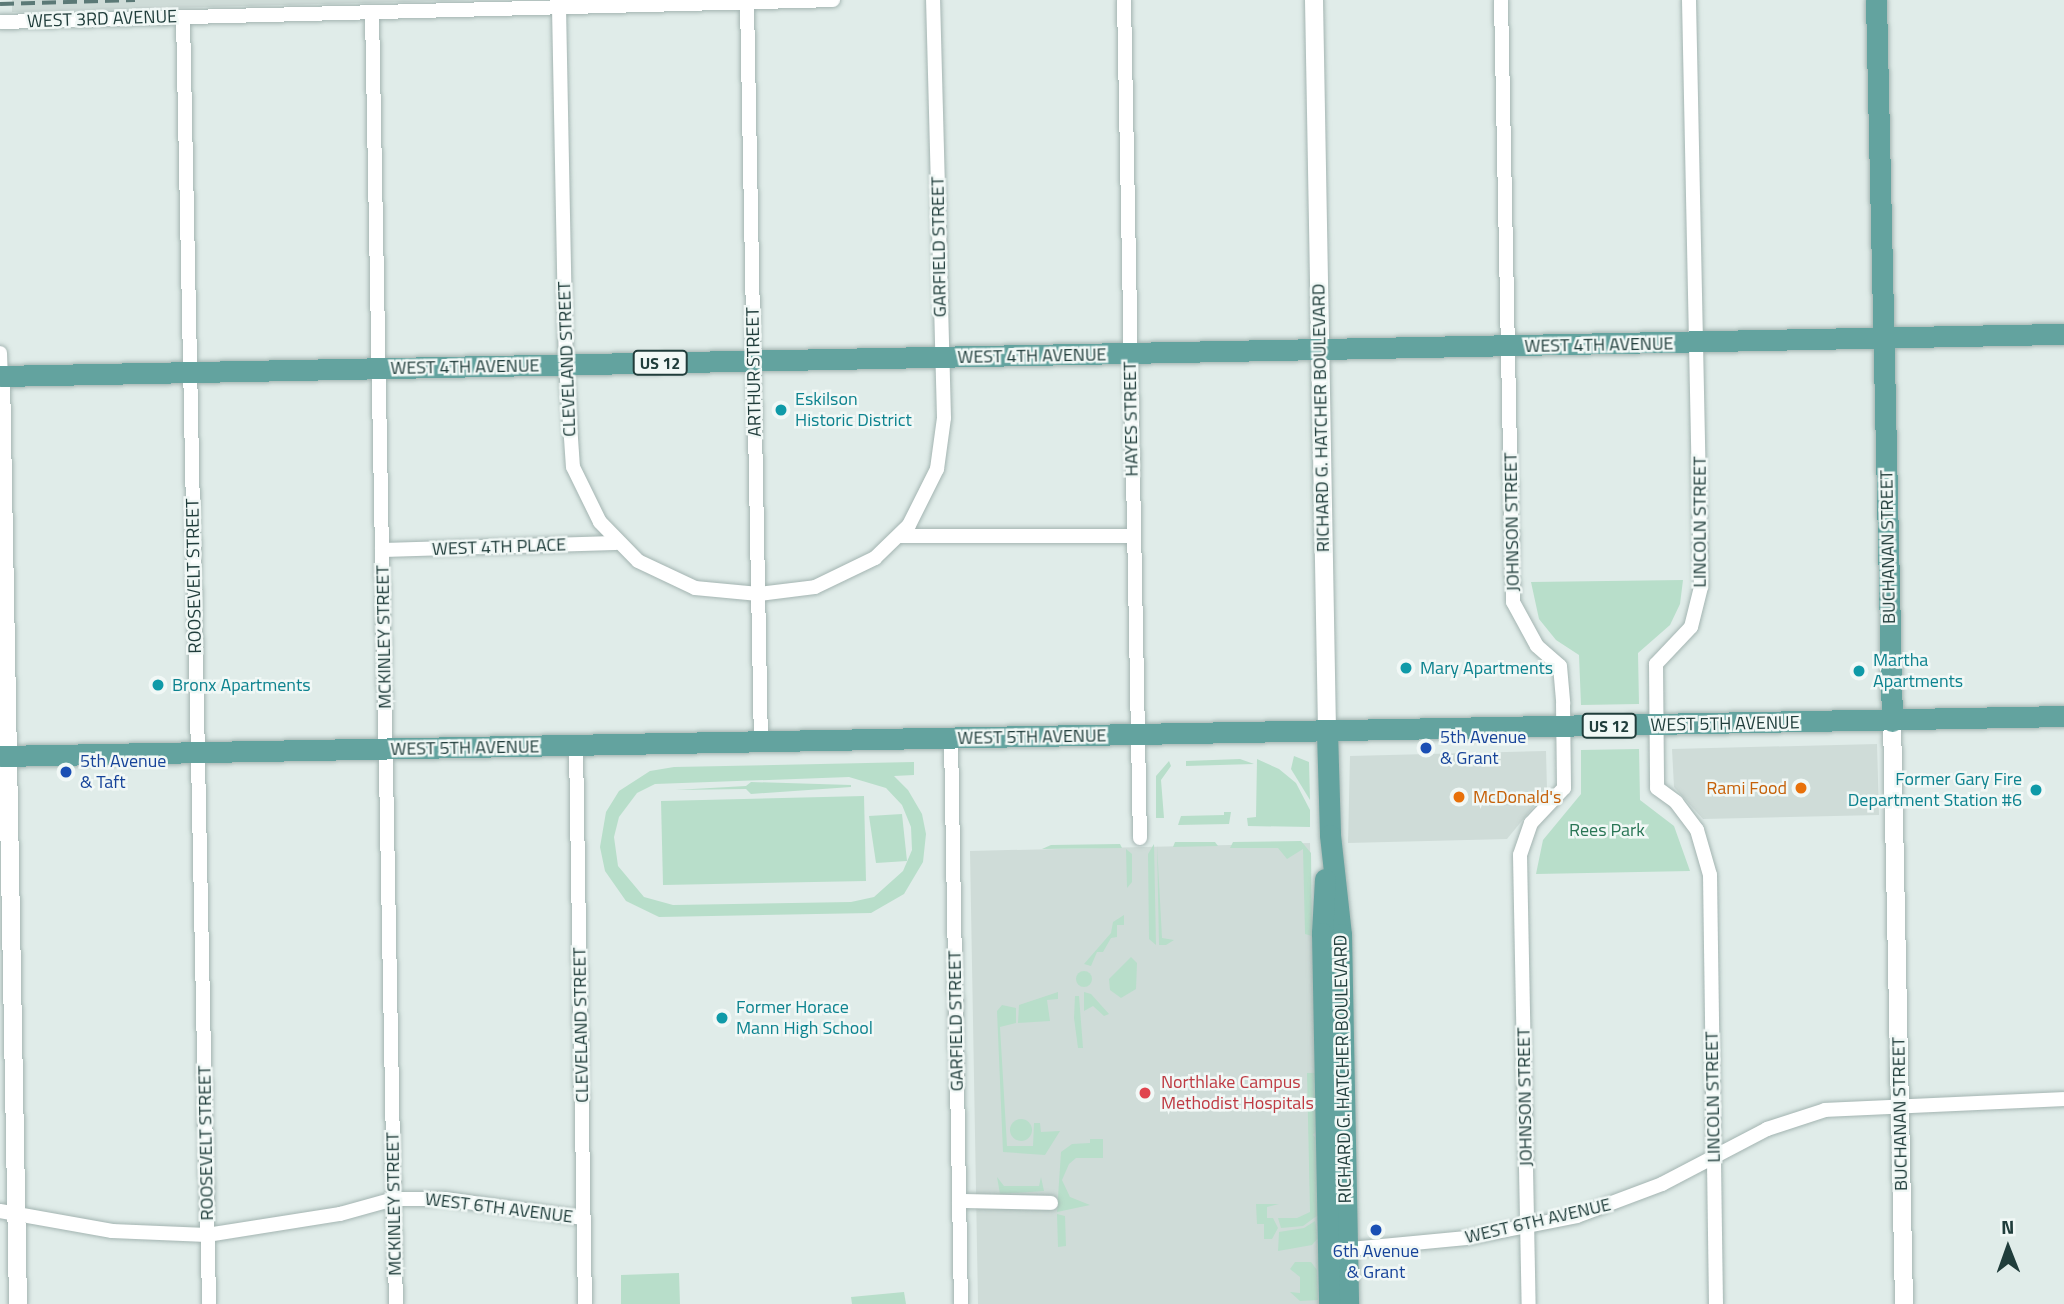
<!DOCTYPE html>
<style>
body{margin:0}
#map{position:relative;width:2064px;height:1304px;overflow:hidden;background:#e0ece9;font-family:"Titillium Web",sans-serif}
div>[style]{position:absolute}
.built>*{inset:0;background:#cfdcd8}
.green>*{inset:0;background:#b8deca}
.round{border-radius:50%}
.roads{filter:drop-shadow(0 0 2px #a3b4b1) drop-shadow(0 0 2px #a3b4b1)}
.minor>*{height:14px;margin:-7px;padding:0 7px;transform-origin:7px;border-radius:7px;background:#fff}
.tertiary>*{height:18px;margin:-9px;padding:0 9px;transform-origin:9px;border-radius:9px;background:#fff}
.primary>*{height:21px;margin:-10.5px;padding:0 10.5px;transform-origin:10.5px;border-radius:10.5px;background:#63a39f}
.rail>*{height:3.5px;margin-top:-1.75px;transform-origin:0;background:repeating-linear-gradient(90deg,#5b7976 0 14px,transparent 0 21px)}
.dots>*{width:19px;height:19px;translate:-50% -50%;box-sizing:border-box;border:4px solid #f1f8f6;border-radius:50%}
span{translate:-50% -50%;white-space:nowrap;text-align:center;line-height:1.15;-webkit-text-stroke:5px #f1f8f6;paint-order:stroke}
.shield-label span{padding:2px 5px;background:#f1f8f6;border:2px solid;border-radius:5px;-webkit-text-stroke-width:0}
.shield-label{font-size:16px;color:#203d3b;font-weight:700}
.street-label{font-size:18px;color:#203d3b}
.culture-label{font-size:18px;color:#0d838f}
.left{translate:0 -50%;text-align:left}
.right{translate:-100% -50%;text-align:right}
.transit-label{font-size:18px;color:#164399}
.food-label{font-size:18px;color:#c56008}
.park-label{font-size:18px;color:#297555}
.health-label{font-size:18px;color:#be3a42}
.north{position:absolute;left:1973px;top:1213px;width:70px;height:70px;-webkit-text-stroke:5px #f1f8f6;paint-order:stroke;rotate:359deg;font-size:19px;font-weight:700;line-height:28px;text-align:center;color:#203d3b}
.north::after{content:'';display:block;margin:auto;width:24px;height:32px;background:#203d3b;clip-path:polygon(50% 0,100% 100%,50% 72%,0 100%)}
</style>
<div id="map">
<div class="built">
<div style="clip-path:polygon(12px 0,484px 0,12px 12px)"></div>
<div style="clip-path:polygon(1877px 744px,1879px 815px,1703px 819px,1674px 787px,1672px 749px)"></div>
<div style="clip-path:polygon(1546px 751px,1547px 790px,1507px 839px,1348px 843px,1350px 756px)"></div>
<div style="clip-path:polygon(1310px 843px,1320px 1304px,978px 1304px,970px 851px)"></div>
</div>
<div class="green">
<div style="clip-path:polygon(1683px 580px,1680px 604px,1670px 625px,1638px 653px,1639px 704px,1581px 705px,1579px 655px,1556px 640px,1539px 619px,1531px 582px)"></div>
<div style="clip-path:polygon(1639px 749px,1640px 800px,1674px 826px,1690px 871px,1536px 874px,1543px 840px,1581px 794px,1581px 750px)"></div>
<div style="clip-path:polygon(1294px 756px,1309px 762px,1310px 800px,1291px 769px)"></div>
<div style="clip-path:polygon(1240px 759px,1254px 764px,1186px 766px,1186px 761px)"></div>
<div style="clip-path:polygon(1257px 759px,1279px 769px,1296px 783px,1310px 810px,1310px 827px,1248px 826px,1247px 818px,1256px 817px)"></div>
<div style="clip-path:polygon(1169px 761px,1171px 766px,1161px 780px,1164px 818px,1156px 818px,1156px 776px)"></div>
<div style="clip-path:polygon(evenodd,914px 762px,914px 775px,894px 776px,908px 790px,922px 814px,926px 834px,923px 862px,904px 894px,871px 913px,659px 917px,626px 901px,605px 871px,600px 847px,606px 812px,619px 791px,650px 771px,674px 767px,914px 762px,849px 777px,886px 788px,902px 805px,911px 827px,912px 850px,903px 871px,874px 897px,851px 902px,673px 905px,644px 897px,618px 866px,614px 837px,619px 817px,637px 793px,655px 784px,849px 777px)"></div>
<div style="clip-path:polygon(751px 782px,851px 785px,851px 787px,751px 794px,746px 789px,675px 790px,746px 786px)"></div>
<div style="clip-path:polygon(864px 796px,866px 881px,663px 885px,661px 801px)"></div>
<div style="clip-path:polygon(1224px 812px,1231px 812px,1229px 824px,1178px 825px,1181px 816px,1224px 815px)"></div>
<div style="clip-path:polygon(902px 814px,907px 861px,876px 863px,869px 816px)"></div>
<div style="clip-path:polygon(1301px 841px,1311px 853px,1312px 936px,1305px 934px,1303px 849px,1287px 859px,1278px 848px,1230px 848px,1233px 842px)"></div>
<div style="clip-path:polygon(1175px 842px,1215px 842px,1218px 846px,1173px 847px)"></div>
<div style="clip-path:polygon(1120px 844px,1122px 848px,1042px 849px,1051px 845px)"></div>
<div style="clip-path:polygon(1154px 844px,1156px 945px,1149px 939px,1148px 854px)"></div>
<div style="clip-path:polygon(1157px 844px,1162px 938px,1174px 940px,1166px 945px,1159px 945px)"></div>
<div style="clip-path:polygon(1126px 849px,1132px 854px,1132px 882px,1127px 888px)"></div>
<div style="clip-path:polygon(1124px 915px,1124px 925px,1117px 925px,1117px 937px,1111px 938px,1103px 952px,1097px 952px,1091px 966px,1084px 964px,1111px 933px,1113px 922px)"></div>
<div style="clip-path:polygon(1131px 957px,1137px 963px,1136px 989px,1121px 998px,1110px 990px,1109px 979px)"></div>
<div class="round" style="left:1076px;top:971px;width:16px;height:16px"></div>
<div style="clip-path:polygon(1058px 992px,1058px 999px,1047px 1000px,1050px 1021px,1018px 1023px,1019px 1005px)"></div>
<div style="clip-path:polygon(1084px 992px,1091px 994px,1109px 1014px,1104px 1016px,1093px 1006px,1084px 1011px)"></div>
<div style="clip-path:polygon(1075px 996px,1079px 996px,1083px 1048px,1078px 1048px,1074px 1018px)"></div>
<div style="clip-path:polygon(1002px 1005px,1016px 1008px,1016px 1023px,1000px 1027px,1007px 1146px,1033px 1146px,1034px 1123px,1040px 1123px,1041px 1132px,1060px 1131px,1045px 1155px,1003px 1152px,997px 1011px)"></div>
<div style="clip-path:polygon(1307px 1073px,1315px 1073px,1316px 1131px,1313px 1135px,1317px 1139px,1318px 1215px,1303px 1226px,1281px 1228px,1278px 1218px,1297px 1218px,1310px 1212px)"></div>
<div class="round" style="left:1010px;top:1119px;width:22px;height:22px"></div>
<div style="clip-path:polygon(1090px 1139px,1103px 1139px,1103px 1158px,1076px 1158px,1069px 1164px,1062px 1180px,1070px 1197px,1090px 1205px,1057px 1212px,1061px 1152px,1072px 1144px,1090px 1143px)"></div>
<div style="clip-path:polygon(997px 1177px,1004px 1186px,1039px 1186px,1041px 1177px,1044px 1191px,1000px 1194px)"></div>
<div style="clip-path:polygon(1256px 1204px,1279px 1204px,1267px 1207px,1267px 1218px,1273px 1218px,1278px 1228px,1272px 1239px,1264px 1239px,1264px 1224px,1257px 1224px)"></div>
<div style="clip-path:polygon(1057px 1214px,1065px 1216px,1066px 1246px,1058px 1247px)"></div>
<div style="clip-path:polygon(1315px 1221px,1318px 1238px,1312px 1245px,1278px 1251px,1279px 1232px,1304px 1228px)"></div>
<div style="clip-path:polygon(1295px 1262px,1311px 1262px,1317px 1270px,1318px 1300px,1300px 1301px,1290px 1292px,1300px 1293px,1300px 1277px,1290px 1269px)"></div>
<div style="clip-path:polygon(679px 1273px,680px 1304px,621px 1304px,621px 1275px)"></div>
<div style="clip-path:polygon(904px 1292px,906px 1304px,852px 1304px,851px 1297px)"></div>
</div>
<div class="roads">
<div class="minor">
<div style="left:1124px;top:0;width:838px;rotate:88.91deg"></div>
<div style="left:1501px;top:0;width:602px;rotate:88.86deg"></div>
<div style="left:1513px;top:602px;width:50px;rotate:61.4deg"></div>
<div style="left:1537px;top:646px;width:30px;rotate:41deg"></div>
<div style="left:1560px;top:666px;width:38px;rotate:85deg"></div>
<div style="left:1563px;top:704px;width:84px;rotate:89.3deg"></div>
<div style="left:1564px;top:788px;width:48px;rotate:133.3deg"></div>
<div style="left:1531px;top:823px;width:34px;rotate:109deg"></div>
<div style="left:1520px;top:855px;width:449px;rotate:88.9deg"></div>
<div style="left:1689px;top:0;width:587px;rotate:88.83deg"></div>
<div style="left:1701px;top:587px;width:41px;rotate:104deg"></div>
<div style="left:1691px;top:627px;width:51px;rotate:133.4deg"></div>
<div style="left:1656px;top:664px;width:124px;rotate:89.5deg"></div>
<div style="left:1657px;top:788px;width:24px;rotate:36deg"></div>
<div style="left:1676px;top:802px;width:35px;rotate:53deg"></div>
<div style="left:1697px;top:830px;width:47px;rotate:73.9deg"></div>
<div style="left:1710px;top:875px;width:429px;rotate:89.2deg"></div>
<div style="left:747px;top:2px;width:740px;rotate:88.92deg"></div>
<div style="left:559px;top:7px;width:358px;rotate:88.9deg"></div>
<div style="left:566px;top:365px;width:102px;rotate:86.1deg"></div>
<div style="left:573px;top:467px;width:61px;rotate:63.9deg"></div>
<div style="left:600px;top:522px;width:54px;rotate:45.7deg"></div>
<div style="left:638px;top:561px;width:63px;rotate:25.3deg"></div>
<div style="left:695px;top:588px;width:64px;rotate:5.4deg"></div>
<div style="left:759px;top:594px;width:56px;rotate:-7.1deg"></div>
<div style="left:815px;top:587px;width:67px;rotate:-25.8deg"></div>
<div style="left:875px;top:558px;width:47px;rotate:-44.1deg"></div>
<div style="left:909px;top:525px;width:63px;rotate:-63.4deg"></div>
<div style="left:937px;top:469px;width:51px;rotate:-82.2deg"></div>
<div style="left:944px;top:418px;width:418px;rotate:-91.5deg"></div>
<div style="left:372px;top:12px;width:1292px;rotate:88.94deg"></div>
<div style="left:183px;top:17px;width:1287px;rotate:88.84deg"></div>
<div style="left:0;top:22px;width:833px;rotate:-1.51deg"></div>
<div style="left:0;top:353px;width:23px;rotate:88deg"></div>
<div style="left:900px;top:536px;width:233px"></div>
<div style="left:382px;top:550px;width:234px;rotate:-1.7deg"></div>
<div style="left:951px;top:739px;width:565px;rotate:88.99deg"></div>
<div style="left:576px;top:746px;width:558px;rotate:89.08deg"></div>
<div style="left:959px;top:1201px;width:92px;rotate:1.2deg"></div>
<div style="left:0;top:1211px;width:114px;rotate:10.1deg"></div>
<div style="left:112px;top:1231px;width:95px;rotate:2.4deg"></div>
<div style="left:207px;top:1235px;width:135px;rotate:-9deg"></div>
<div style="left:340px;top:1214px;width:56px;rotate:-15.5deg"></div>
<div style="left:394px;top:1199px;width:51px"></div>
<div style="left:445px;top:1199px;width:140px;rotate:7.8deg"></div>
<div style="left:1340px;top:1250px;width:127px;rotate:-5.4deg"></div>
<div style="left:1466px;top:1238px;width:113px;rotate:-11.2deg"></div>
<div style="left:1577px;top:1216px;width:91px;rotate:-20.6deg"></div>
<div style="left:1662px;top:1184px;width:119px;rotate:-27.6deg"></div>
<div style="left:1767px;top:1129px;width:61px;rotate:-18.1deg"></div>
<div style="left:1825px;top:1110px;width:239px;rotate:-2.6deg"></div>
</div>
<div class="tertiary">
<div style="left:1314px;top:0;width:732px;rotate:88.98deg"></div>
<div style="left:1px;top:376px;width:928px;rotate:88.95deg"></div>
<div style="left:1892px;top:721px;width:583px;rotate:88.82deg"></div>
</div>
<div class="primary">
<div style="left:1876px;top:0;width:721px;rotate:88.73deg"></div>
<div style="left:0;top:376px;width:2064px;rotate:-1.17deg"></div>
<div style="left:1327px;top:732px;width:103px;rotate:88.3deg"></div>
<div style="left:1330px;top:835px;width:100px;rotate:83.7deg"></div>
<div style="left:1341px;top:934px;width:370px;rotate:88.9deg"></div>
<div style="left:0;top:756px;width:2064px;rotate:-1.11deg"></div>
<div style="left:1325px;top:879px;width:54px;rotate:93.2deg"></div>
<div style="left:1322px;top:933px;width:371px;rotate:88.9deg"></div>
</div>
</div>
<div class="rail">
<div style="left:0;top:4px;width:135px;rotate:-1.7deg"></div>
</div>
<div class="dots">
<div style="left:781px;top:410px;background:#0f9aa8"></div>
<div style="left:1406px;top:668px;background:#0f9aa8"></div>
<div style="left:1859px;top:671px;background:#0f9aa8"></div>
<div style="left:158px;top:685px;background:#0f9aa8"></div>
<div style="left:1426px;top:748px;background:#1a4fb4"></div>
<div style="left:66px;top:772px;background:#1a4fb4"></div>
<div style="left:1801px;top:788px;background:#e8710a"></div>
<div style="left:2036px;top:790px;background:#0f9aa8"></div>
<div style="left:1459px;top:797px;background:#e8710a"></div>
<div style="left:722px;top:1018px;background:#0f9aa8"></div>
<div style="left:1145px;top:1093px;background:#e0444e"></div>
<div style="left:1376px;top:1230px;background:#1a4fb4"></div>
</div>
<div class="shield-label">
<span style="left:660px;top:363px">US 12</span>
<span style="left:1609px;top:726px">US 12</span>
</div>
<div class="street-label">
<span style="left:102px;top:19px;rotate:-2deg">WEST 3RD AVENUE</span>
<span style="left:939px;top:247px;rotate:-91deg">GARFIELD STREET</span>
<span style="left:1599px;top:345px;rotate:-1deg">WEST 4TH AVENUE</span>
<span style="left:1032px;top:356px;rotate:-1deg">WEST 4TH AVENUE</span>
<span style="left:567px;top:359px;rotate:-92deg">CLEVELAND STREET</span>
<span style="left:465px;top:367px;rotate:-1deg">WEST 4TH AVENUE</span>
<span style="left:754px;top:372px;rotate:-91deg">ARTHUR STREET</span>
<span style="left:1321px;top:418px;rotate:-91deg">RICHARD G. HATCHER BOULEVARD</span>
<span style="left:1131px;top:419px;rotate:-91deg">HAYES STREET</span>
<span style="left:1512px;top:522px;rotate:-91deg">JOHNSON STREET</span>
<span style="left:1700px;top:522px;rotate:-90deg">LINCOLN STREET</span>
<span style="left:499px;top:547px;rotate:-2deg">WEST 4TH PLACE</span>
<span style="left:1888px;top:547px;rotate:-91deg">BUCHANAN STREET</span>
<span style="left:194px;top:576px;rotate:-91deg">ROOSEVELT STREET</span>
<span style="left:384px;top:637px;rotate:-91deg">MCKINLEY STREET</span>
<span style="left:1725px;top:724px;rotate:-1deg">WEST 5TH AVENUE</span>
<span style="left:1032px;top:737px;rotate:-1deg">WEST 5TH AVENUE</span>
<span style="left:465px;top:748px;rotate:-1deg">WEST 5TH AVENUE</span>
<span style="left:956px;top:1021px;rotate:-91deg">GARFIELD STREET</span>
<span style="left:581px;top:1025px;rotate:-91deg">CLEVELAND STREET</span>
<span style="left:1343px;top:1069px;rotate:-91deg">RICHARD G. HATCHER BOULEVARD</span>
<span style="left:1525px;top:1097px;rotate:-91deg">JOHNSON STREET</span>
<span style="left:1713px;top:1097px;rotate:-91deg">LINCOLN STREET</span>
<span style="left:1900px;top:1114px;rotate:-91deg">BUCHANAN STREET</span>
<span style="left:206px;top:1143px;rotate:-91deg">ROOSEVELT STREET</span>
<span style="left:394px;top:1204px;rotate:-91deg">MCKINLEY STREET</span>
<span style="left:499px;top:1208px;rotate:7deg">WEST 6TH AVENUE</span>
<span style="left:1538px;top:1221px;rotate:-13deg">WEST 6TH AVENUE</span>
</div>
<div class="culture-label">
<span class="left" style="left:795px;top:410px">Eskilson<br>Historic District</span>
<span class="left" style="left:1873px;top:671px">Martha<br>Apartments</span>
<span class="left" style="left:1420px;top:668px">Mary Apartments</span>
<span class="left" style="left:172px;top:685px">Bronx Apartments</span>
<span class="right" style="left:2022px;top:790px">Former Gary Fire<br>Department Station #6</span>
<span class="left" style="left:736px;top:1018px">Former Horace<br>Mann High School</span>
</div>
<div class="transit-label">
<span class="left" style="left:1440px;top:748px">5th Avenue<br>&amp; Grant</span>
<span class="left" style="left:80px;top:772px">5th Avenue<br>&amp; Taft</span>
<span style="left:1376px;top:1262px">6th Avenue<br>&amp; Grant</span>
</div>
<div class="food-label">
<span class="right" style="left:1787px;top:788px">Rami Food</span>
<span class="left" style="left:1473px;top:797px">McDonald's</span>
</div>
<div class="park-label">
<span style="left:1607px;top:830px">Rees Park</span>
</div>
<div class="health-label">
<span class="left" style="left:1161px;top:1093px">Northlake Campus<br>Methodist Hospitals</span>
</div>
<div class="north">N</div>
</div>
